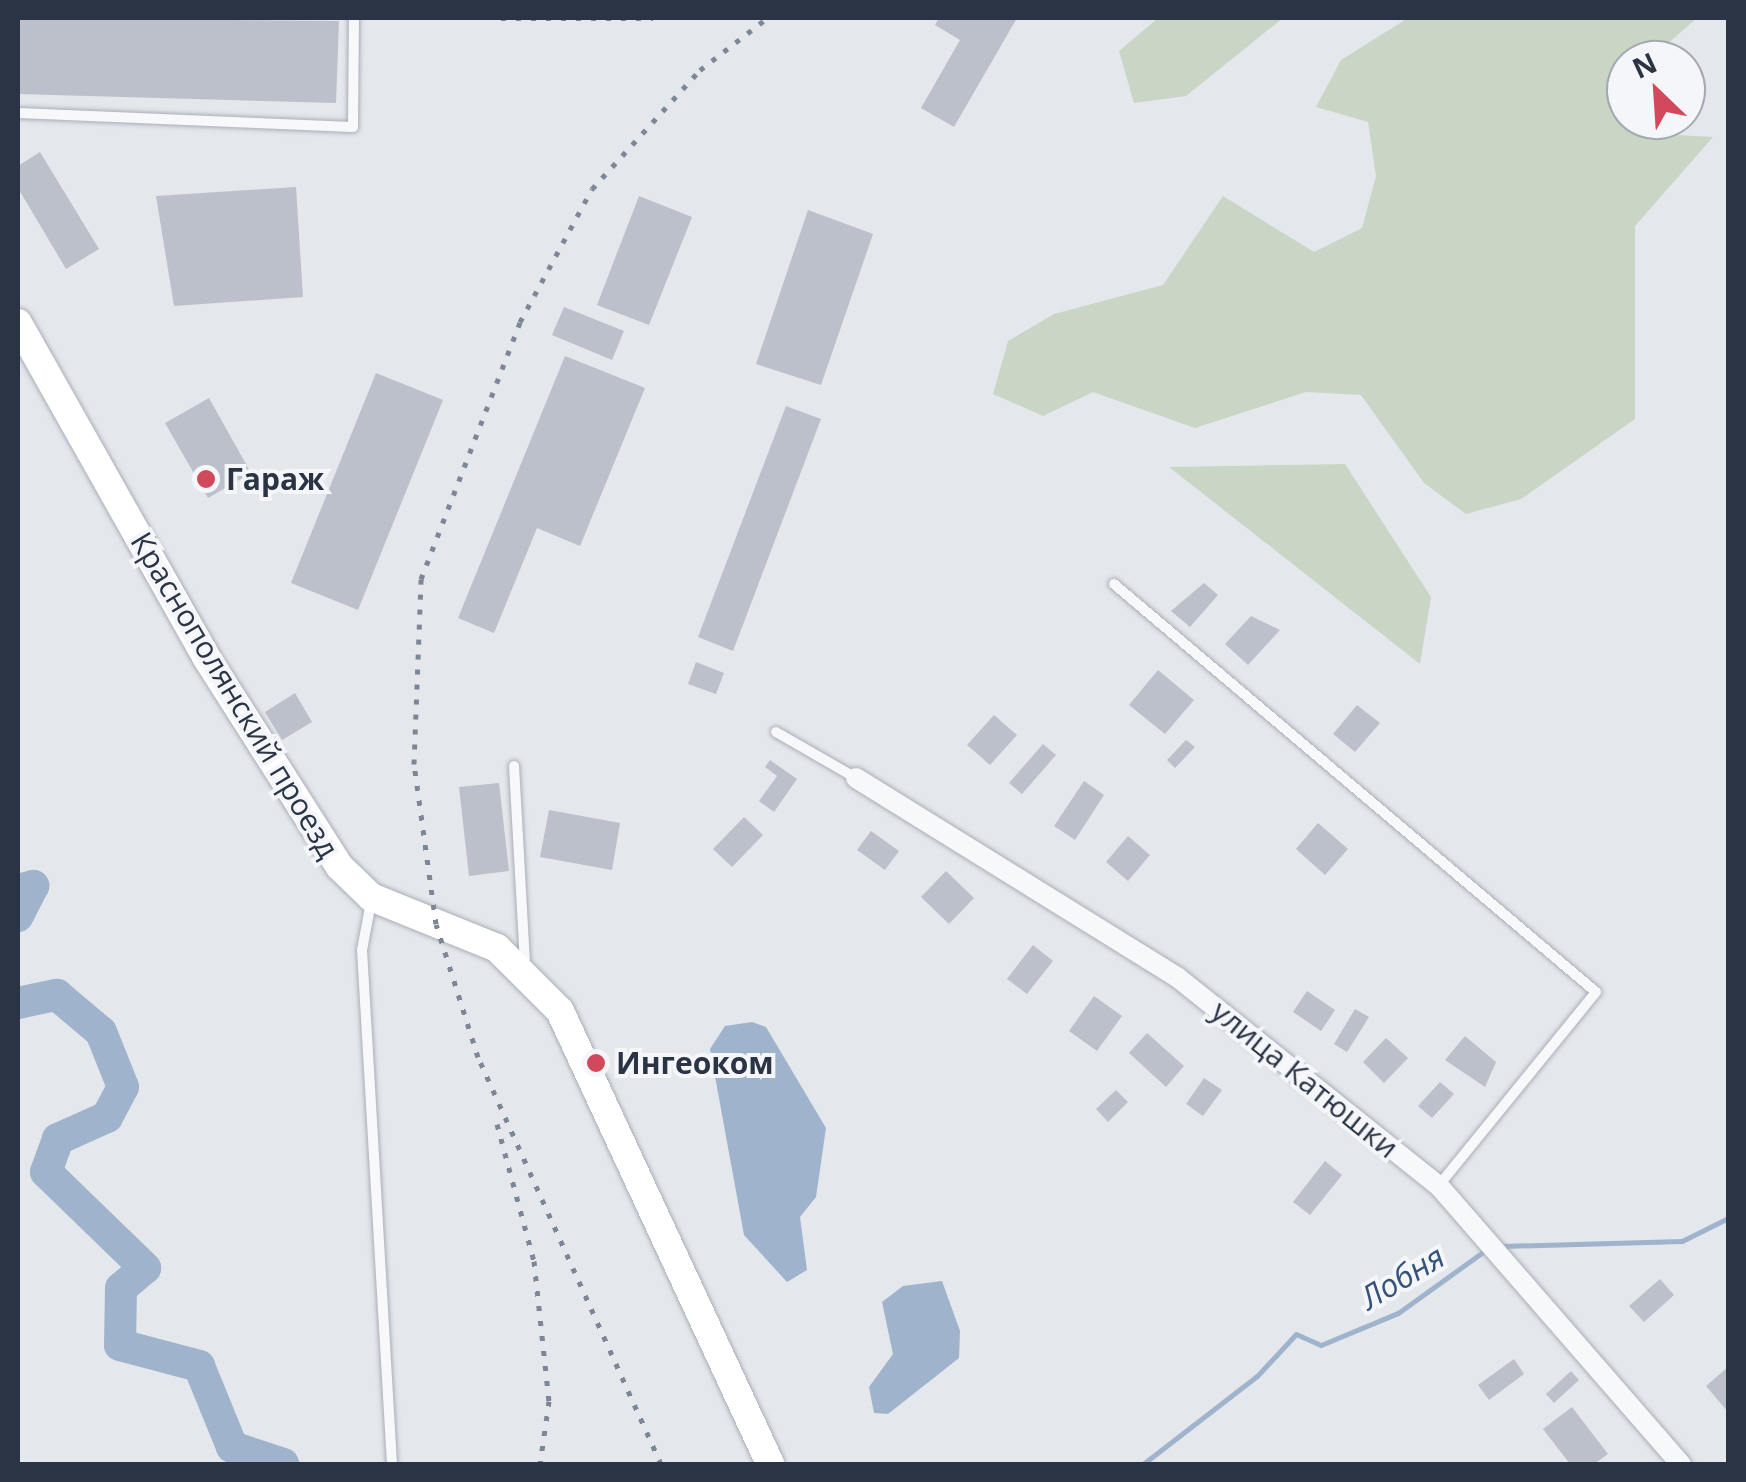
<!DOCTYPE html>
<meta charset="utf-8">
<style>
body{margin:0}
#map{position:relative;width:1746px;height:1482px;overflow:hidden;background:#e4e7ec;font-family:"Open Sans",sans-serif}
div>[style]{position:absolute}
.green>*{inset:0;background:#c9d6c5}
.water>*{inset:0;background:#9fb4cc}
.stream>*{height:5px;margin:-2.5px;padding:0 2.5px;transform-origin:2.5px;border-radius:2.5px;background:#9fb4cc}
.river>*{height:32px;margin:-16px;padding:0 16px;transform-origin:16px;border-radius:16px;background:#9fb4cc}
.building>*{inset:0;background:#bbc0ca}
.roads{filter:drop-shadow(0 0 2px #a9aeb7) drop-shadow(0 0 2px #a9aeb7)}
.lane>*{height:10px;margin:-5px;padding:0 5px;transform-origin:5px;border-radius:5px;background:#f7f8fa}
.street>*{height:20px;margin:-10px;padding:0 10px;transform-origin:10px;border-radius:10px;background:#f7f8fa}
.secondary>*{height:28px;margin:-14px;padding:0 14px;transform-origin:14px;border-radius:14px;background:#fff}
.rail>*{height:5px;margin-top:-2.5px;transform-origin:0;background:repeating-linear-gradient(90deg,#7d8696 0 5px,transparent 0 15px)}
.dots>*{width:28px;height:28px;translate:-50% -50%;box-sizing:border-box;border:5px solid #f4f6f9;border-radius:50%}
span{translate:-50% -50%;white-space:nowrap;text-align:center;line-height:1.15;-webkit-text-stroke:8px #f4f6f9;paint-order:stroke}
.poi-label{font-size:30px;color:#2b3445;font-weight:700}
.left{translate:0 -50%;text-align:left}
.street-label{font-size:30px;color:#2b3445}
.water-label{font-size:32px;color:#34527a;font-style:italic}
.frame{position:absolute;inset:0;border:20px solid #2b3445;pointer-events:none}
.north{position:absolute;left:1606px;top:40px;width:100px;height:100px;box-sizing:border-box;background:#f4f6f9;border:2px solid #a4a8b1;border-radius:50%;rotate:335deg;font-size:28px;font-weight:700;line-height:40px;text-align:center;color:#2b3445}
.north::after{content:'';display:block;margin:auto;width:35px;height:45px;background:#d1495b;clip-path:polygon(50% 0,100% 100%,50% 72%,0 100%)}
</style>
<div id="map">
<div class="green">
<div style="clip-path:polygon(1158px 18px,1283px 18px,1186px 96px,1134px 103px,1119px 51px)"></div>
<div style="clip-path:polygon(1408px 18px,1697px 18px,1649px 60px,1626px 60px,1618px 98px,1626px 120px,1659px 134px,1713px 137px,1635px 226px,1635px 419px,1521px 499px,1466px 514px,1424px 483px,1361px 395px,1306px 392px,1195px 428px,1093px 392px,1043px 416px,993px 394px,1008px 341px,1054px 314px,1163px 285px,1223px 196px,1314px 252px,1362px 228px,1376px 176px,1368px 122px,1316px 107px,1341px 60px)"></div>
<div style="clip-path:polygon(1345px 464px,1431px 597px,1420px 664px,1169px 467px)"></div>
</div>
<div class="water">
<div style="clip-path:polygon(752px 1022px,766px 1027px,826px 1128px,816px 1197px,800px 1217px,807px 1270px,787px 1282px,744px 1235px,710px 1049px,725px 1026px)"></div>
<div style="clip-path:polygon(942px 1281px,960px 1331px,959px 1358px,888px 1414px,874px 1413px,869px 1387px,893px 1354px,882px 1302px,903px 1286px)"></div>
</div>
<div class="stream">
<div style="left:1502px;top:1246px;width:180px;rotate:-1.6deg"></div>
<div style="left:1682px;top:1241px;width:51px;rotate:-26.6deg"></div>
<div style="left:1045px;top:1464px;width:18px"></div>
<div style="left:1143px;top:1464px;width:144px;rotate:-37.7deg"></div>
<div style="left:1257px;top:1376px;width:57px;rotate:-47.1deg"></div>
<div style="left:1296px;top:1334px;width:27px;rotate:24deg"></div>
<div style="left:1321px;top:1345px;width:83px;rotate:-22.6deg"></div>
<div style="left:1398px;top:1313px;width:110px;rotate:-35.7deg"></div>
</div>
<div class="river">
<div style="left:18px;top:890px;width:16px;rotate:-15deg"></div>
<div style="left:33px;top:886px;width:34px;rotate:117deg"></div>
<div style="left:18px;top:1003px;width:40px;rotate:-12deg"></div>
<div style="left:57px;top:995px;width:57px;rotate:40.1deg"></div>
<div style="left:101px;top:1032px;width:59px;rotate:68.2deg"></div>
<div style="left:123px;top:1087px;width:34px;rotate:118deg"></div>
<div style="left:107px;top:1117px;width:54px;rotate:155.8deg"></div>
<div style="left:58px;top:1139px;width:35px;rotate:110deg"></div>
<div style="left:46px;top:1172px;width:138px;rotate:44.1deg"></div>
<div style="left:145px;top:1268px;width:31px;rotate:140deg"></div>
<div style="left:121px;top:1288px;width:57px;rotate:91deg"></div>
<div style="left:120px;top:1345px;width:82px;rotate:14.9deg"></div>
<div style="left:199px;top:1366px;width:87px;rotate:67.8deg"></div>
<div style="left:232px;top:1447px;width:54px;rotate:18.4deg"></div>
</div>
<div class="building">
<div style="clip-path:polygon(18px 18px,339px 21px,336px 103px,18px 94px)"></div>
<div style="clip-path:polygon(939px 18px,1017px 18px,954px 127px,921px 108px,960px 40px,935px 25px)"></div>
<div style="clip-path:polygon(40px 152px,99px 249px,66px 269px,18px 188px,18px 166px)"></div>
<div style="clip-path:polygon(296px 187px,303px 297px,174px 306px,156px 196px)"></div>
<div style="clip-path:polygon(639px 196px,692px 217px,649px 325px,597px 305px)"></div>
<div style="clip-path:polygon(808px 210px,873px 234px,821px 385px,756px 364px)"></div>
<div style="clip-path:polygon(564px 307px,624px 331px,612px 360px,552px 335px)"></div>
<div style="clip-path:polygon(565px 356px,645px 388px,580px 546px,537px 528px,494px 633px,458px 618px)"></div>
<div style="clip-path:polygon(376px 373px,443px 400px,358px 610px,291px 583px)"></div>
<div style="clip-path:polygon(209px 398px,251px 473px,208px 498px,165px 423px)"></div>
<div style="clip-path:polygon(786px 406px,821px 419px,733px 651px,698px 637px)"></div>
<div style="clip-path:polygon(1204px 583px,1218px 595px,1190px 627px,1171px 611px)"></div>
<div style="clip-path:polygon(1251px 616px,1280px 630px,1248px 665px,1225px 644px)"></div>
<div style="clip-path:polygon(696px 662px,724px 673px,716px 694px,688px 684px)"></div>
<div style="clip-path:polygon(1158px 670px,1194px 700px,1165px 734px,1129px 705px)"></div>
<div style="clip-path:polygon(295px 693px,312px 722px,282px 740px,265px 712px)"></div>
<div style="clip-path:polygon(1357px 705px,1380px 723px,1355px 752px,1333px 734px)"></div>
<div style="clip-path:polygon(994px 715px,1017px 735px,990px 765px,967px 745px)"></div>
<div style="clip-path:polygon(1186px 740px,1195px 747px,1175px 768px,1167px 760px)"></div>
<div style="clip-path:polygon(1043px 744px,1056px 755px,1022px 794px,1009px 783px)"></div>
<div style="clip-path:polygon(770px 760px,797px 779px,774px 812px,759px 801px,777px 776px,765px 767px)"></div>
<div style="clip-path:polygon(1084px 781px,1104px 795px,1075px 840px,1054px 826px)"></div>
<div style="clip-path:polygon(499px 783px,509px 871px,469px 876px,459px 787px)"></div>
<div style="clip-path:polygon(549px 810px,620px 823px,612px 870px,540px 857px)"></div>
<div style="clip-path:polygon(744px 817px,763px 835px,732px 867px,713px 849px)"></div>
<div style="clip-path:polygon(1318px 823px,1348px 849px,1325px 875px,1296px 849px)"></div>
<div style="clip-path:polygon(871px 831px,899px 851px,885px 870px,857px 850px)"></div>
<div style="clip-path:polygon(1128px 836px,1150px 855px,1128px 881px,1106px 862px)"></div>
<div style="clip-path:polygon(946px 871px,974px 898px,949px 924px,921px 897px)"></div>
<div style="clip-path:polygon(1033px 945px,1053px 961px,1027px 994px,1007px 979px)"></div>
<div style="clip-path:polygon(1307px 991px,1335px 1010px,1321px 1031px,1293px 1012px)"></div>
<div style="clip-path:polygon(1094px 996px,1122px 1016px,1097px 1051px,1069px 1031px)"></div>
<div style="clip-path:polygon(1355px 1009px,1369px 1017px,1347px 1052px,1334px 1044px)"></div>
<div style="clip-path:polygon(1147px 1033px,1184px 1066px,1166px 1087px,1129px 1053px)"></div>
<div style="clip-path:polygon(1465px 1036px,1496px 1062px,1485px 1087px,1445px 1060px)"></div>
<div style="clip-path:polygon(1386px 1038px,1408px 1058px,1384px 1083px,1363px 1062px)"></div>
<div style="clip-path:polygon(1204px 1078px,1222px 1090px,1203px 1116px,1186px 1104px)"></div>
<div style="clip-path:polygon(1440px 1082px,1454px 1094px,1432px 1118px,1418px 1106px)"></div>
<div style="clip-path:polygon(1116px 1090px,1128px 1102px,1108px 1122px,1096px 1109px)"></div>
<div style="clip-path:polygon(1325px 1161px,1342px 1175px,1310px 1215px,1293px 1202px)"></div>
<div style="clip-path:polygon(1660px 1279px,1674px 1295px,1644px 1322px,1629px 1306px)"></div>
<div style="clip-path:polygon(1514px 1359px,1524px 1374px,1489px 1400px,1478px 1385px)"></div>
<div style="clip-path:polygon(1728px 1367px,1728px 1412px,1706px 1386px)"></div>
<div style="clip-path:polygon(1571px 1371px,1579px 1380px,1554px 1403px,1546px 1394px)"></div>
<div style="clip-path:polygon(1572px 1407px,1608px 1454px,1594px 1464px,1570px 1464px,1543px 1429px)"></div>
</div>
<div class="roads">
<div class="lane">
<div style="left:18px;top:113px;width:335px;rotate:2.4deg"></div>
<div style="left:353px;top:127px;width:109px;rotate:-89.5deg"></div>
<div style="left:1114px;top:584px;width:631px;rotate:40.25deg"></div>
<div style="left:1596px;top:992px;width:249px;rotate:129.1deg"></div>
<div style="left:776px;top:732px;width:92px;rotate:29.9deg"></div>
<div style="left:514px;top:766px;width:199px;rotate:86.8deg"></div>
<div style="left:371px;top:902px;width:49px;rotate:100.6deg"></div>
<div style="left:362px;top:950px;width:515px;rotate:86.66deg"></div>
</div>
<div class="street">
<div style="left:856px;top:778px;width:378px;rotate:31.8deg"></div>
<div style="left:1177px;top:977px;width:335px;rotate:38.6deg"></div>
<div style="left:1439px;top:1186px;width:369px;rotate:49deg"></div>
</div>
<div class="secondary">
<div style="left:18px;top:323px;width:383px;rotate:60.6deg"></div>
<div style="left:206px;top:657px;width:249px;rotate:57.5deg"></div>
<div style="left:340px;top:867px;width:43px;rotate:44.1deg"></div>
<div style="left:371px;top:897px;width:136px;rotate:22deg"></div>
<div style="left:497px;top:948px;width:89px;rotate:45deg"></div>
<div style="left:560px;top:1011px;width:499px;rotate:65.1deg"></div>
</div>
</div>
<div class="rail">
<div style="left:501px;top:18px;width:152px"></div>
<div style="left:497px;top:1124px;width:142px;rotate:74.9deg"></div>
<div style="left:534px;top:1261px;width:141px;rotate:83.9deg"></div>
<div style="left:549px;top:1401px;width:64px;rotate:98.1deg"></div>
<div style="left:661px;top:1464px;width:446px;rotate:-114.2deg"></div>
<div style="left:478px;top:1057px;width:139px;rotate:-107.5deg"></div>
<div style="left:436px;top:924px;width:162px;rotate:-97.8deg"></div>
<div style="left:414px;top:764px;width:185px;rotate:-87.8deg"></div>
<div style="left:421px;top:579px;width:275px;rotate:-68.9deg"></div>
<div style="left:520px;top:322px;width:151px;rotate:-61.6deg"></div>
<div style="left:592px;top:189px;width:161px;rotate:-47.8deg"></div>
<div style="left:700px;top:70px;width:85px;rotate:-37.8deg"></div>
</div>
<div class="dots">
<div style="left:206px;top:479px;background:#d1495b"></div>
<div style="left:596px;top:1063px;background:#d1495b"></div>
</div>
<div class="poi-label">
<span class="left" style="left:226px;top:479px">Гараж</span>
<span class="left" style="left:616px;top:1063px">Ингеоком</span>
</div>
<div class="street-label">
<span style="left:235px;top:695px;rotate:59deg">Краснополянский проезд</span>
<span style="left:1305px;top:1079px;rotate:39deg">улица Катюшки</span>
</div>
<div class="water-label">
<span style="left:1402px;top:1277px;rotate:-31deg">Лобня</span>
</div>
<div class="frame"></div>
<div class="north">N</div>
</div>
